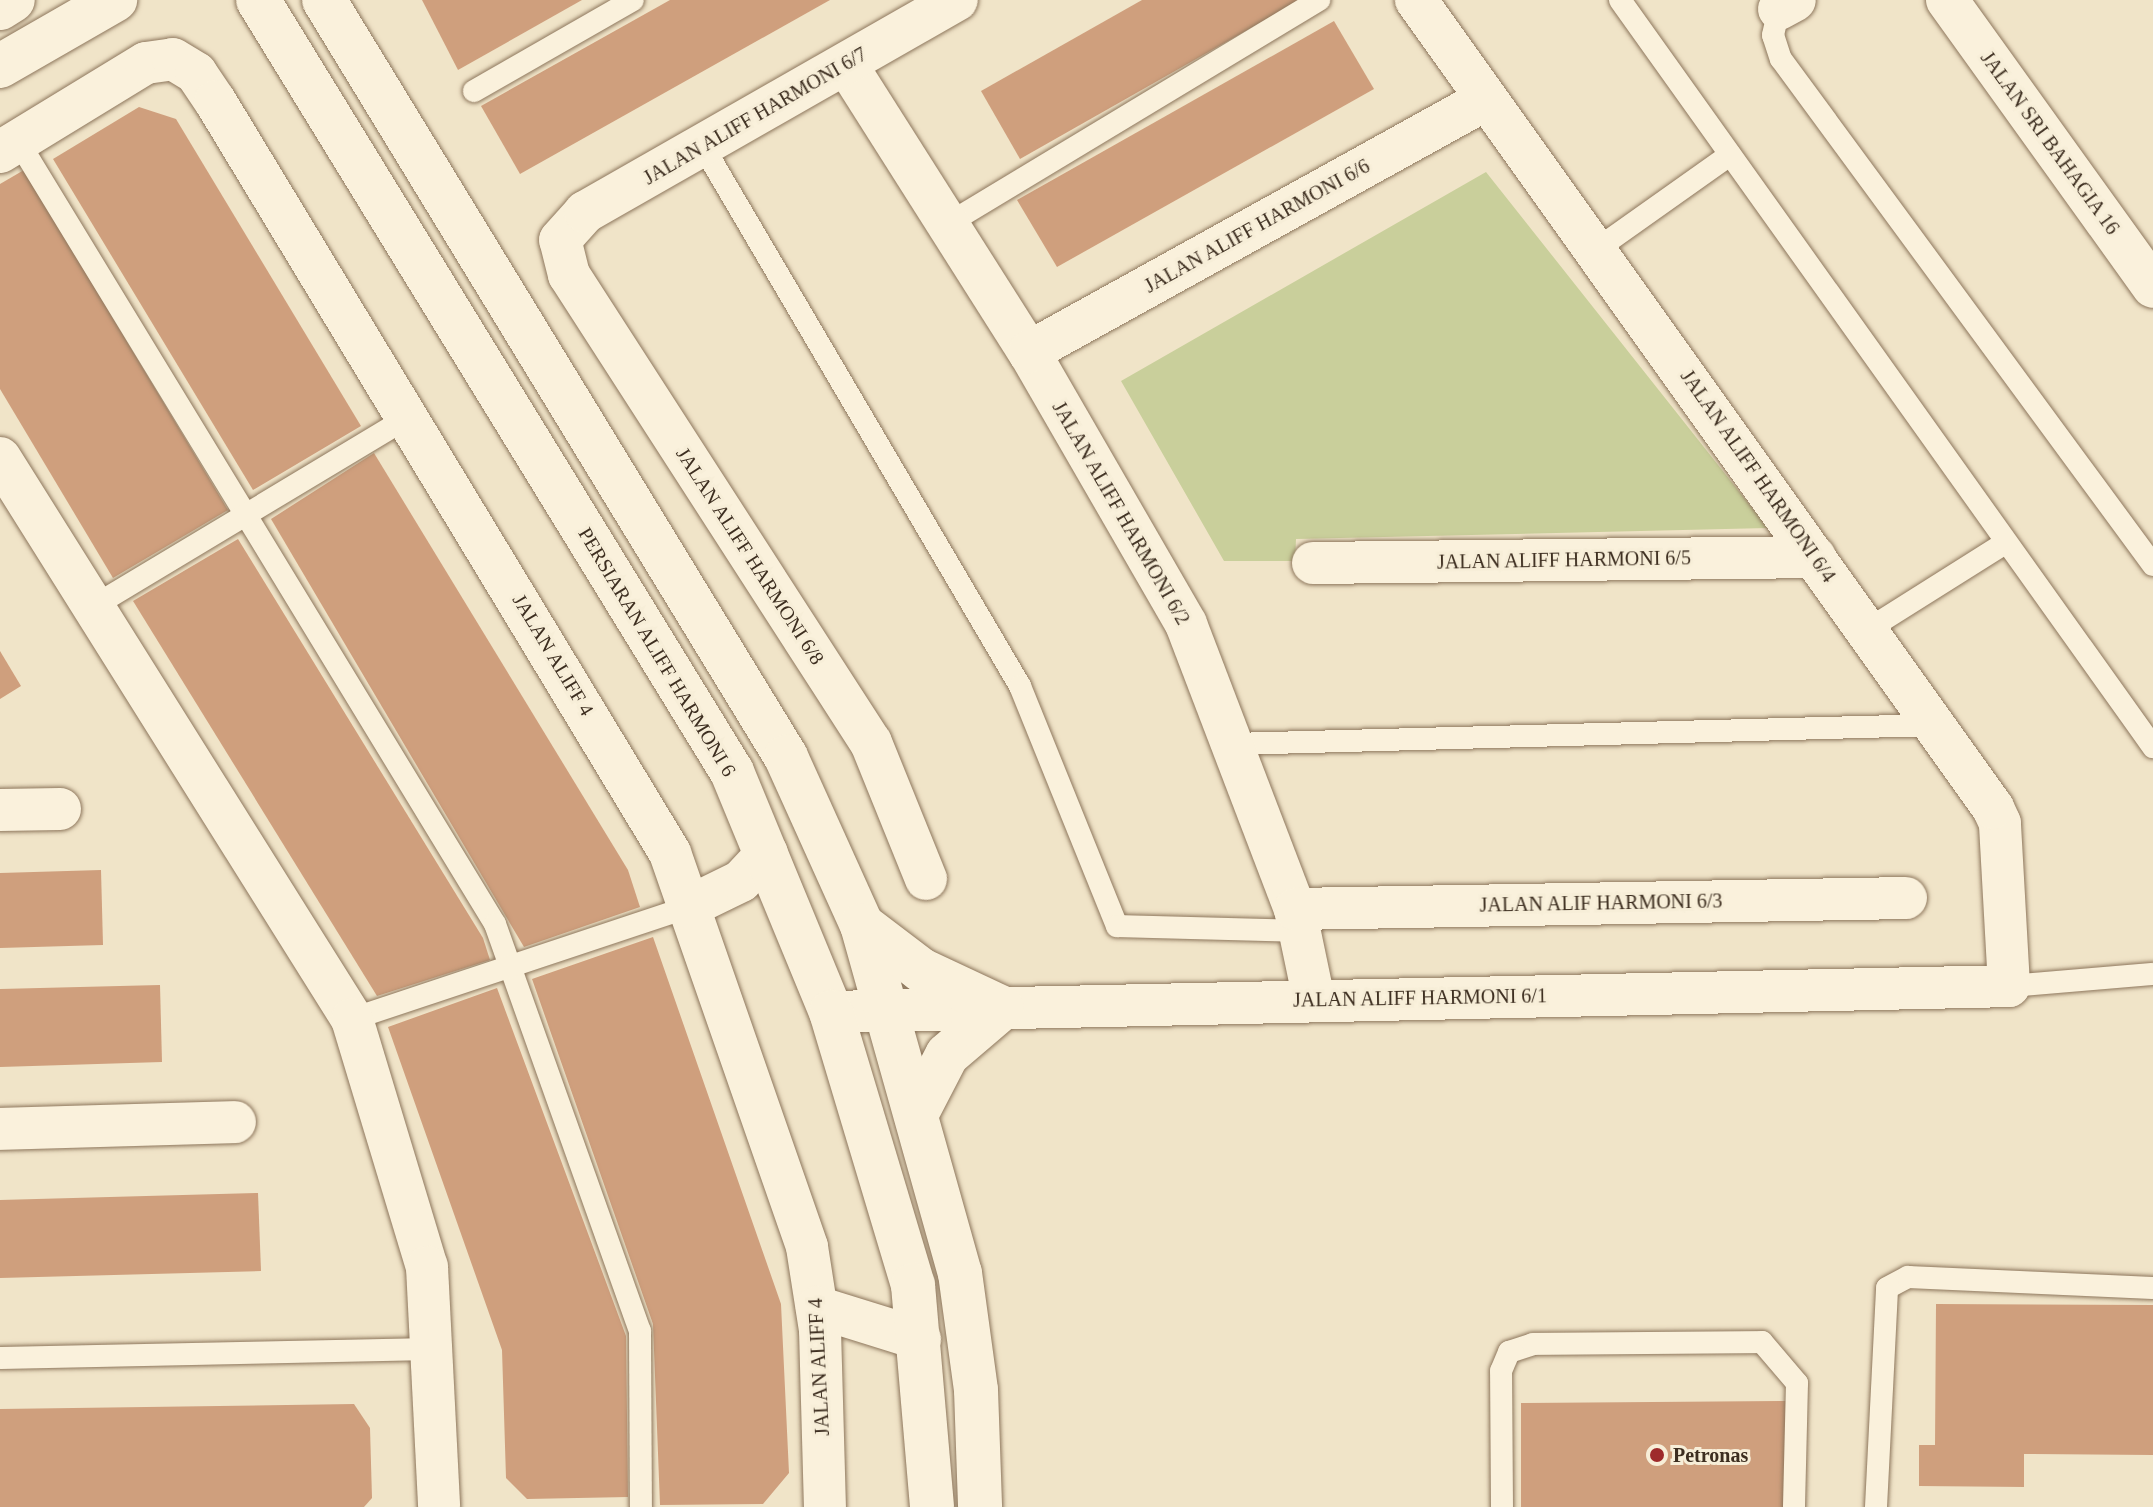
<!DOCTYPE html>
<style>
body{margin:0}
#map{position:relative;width:2153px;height:1507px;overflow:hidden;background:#f0e4c8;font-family:"Times New Roman",serif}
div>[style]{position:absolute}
.green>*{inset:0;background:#c9cf9b}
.building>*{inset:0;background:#cf9f7d}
.roads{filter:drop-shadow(0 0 2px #8d765c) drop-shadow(0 0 2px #8d765c)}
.lane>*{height:22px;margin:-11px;padding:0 11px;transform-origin:11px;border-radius:11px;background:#faf1dc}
.street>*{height:42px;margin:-21px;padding:0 21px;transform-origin:21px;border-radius:21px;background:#faf1dc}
.secondary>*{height:44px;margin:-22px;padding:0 22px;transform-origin:22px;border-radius:22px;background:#faf1dc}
.dots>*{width:22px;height:22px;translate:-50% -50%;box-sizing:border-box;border:4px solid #f7eed8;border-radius:50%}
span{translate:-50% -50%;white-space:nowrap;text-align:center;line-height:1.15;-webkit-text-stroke:6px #f7eed8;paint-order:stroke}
.street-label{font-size:20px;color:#3d2e20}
.poi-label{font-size:20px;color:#3d2e20;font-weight:700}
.left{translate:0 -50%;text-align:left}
</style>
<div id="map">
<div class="green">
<div style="clip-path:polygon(1486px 172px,1768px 528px,1296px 539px,1295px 561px,1224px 561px,1121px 381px)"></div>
</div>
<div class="building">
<div style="clip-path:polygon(422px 0,582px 0,458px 70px)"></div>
<div style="clip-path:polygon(670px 0,830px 0,520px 174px,481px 106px)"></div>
<div style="clip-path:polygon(1142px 0,1300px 0,1020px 159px,981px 91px)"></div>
<div style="clip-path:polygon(1334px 21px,1374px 89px,1057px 267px,1017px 200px)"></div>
<div style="clip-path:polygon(139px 107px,176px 119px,361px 426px,253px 490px,53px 159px)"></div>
<div style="clip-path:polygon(24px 170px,228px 510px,113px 578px,0 389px,0 184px)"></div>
<div style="clip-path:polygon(374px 453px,628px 870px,640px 907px,524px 947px,271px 519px)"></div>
<div style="clip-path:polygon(238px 539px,483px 938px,490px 960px,377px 996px,133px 601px)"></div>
<div style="clip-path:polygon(0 651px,21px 686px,0 699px)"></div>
<div style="clip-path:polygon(101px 870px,103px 945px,0 948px,0 873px)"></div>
<div style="clip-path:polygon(653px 937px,781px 1304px,789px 1473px,763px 1504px,660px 1505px,653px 1324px,532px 979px)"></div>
<div style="clip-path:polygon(160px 985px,162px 1062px,0 1067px,0 989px)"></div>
<div style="clip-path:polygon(497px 988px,626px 1336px,628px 1497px,527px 1499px,506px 1478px,502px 1350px,388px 1027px)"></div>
<div style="clip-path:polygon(258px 1193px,261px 1271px,0 1278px,0 1200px)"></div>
<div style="clip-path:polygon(1936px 1304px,2153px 1305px,2153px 1455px,2024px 1454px,2024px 1487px,1919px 1486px,1919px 1445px,1935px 1445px)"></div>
<div style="clip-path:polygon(1792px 1401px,1793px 1507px,1521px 1507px,1521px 1403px)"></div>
<div style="clip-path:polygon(354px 1404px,370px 1428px,372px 1498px,364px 1507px,0 1507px,0 1409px)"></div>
</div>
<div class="roads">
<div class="lane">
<div style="left:1620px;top:0;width:918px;rotate:54.49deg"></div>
<div style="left:1779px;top:9px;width:27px;rotate:103deg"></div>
<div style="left:1773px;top:35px;width:25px;rotate:72deg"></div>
<div style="left:1781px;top:59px;width:628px;rotate:53.68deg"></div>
<div style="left:474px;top:91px;width:183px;rotate:-29.8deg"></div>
<div style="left:18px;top:141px;width:917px;rotate:58.65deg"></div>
<div style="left:495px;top:924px;width:432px;rotate:70.4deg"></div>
<div style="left:640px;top:1331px;width:176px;rotate:89.7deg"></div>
<div style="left:704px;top:148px;width:624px;rotate:59.57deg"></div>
<div style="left:1020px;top:686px;width:259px;rotate:68deg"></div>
<div style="left:1117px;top:926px;width:185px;rotate:1.5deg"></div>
<div style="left:946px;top:225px;width:436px;rotate:-31.1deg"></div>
<div style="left:1597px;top:249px;width:163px;rotate:-35.3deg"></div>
<div style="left:94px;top:606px;width:366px;rotate:-31deg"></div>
<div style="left:1867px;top:630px;width:163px;rotate:-32.2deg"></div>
<div style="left:1233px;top:744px;width:700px;rotate:-1.55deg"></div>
<div style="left:2009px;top:986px;width:144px;rotate:-4.8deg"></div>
<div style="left:352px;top:1019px;width:354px;rotate:-18.4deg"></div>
<div style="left:0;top:1358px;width:432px;rotate:-1.2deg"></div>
<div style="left:1502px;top:1507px;width:136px;rotate:-90.4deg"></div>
<div style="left:1501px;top:1371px;width:21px;rotate:-67deg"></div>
<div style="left:1509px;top:1352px;width:25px;rotate:-18deg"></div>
<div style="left:1533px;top:1344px;width:229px;rotate:-0.5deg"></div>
<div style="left:1762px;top:1342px;width:54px;rotate:49.5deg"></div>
<div style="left:1797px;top:1383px;width:124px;rotate:91.4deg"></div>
<div style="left:1876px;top:1507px;width:219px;rotate:-87.1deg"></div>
<div style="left:1887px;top:1288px;width:24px;rotate:-28deg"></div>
<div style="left:1908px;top:1277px;width:245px;rotate:2.6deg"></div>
</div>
<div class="street">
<div style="left:1947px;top:0;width:353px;rotate:54.3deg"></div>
<div style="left:1779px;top:9px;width:18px;rotate:-29deg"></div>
<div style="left:846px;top:64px;width:341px;rotate:57.6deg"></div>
<div style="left:1029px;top:352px;width:314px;rotate:60deg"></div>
<div style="left:1186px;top:624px;width:305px;rotate:69.1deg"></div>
<div style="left:1295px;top:909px;width:93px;rotate:78.2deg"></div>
<div style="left:0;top:152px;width:171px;rotate:-31.4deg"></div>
<div style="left:146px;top:63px;width:27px;rotate:-8deg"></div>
<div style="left:173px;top:59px;width:27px;rotate:31deg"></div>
<div style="left:196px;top:73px;width:34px;rotate:56deg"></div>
<div style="left:215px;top:101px;width:879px;rotate:58.82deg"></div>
<div style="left:670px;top:853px;width:417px;rotate:70.8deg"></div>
<div style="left:807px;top:1247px;width:84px;rotate:81.1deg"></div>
<div style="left:820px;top:1330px;width:177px;rotate:88.4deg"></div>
<div style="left:1029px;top:352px;width:521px;rotate:-28.93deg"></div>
<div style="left:0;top:458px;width:662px;rotate:57.89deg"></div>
<div style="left:352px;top:1019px;width:259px;rotate:73.2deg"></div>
<div style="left:427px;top:1267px;width:240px;rotate:87.1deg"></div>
<div style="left:1313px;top:563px;width:502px;rotate:-0.68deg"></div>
<div style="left:0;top:810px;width:60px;rotate:-1deg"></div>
<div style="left:926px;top:879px;width:147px;rotate:-112deg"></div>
<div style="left:871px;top:743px;width:557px;rotate:-122.83deg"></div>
<div style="left:569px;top:275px;width:36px;rotate:-104deg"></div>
<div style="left:560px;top:240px;width:38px;rotate:-48deg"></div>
<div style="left:585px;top:212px;width:428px;rotate:-29.7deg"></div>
<div style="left:688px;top:907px;width:59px;rotate:-26.1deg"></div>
<div style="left:741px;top:881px;width:38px;rotate:-47deg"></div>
<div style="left:1295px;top:909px;width:611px;rotate:-1.03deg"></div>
<div style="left:831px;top:1012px;width:1178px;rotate:-1.26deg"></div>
<div style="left:2009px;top:986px;width:163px;rotate:-93.2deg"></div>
<div style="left:2000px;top:823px;width:17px;rotate:-115deg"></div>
<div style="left:1993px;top:808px;width:993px;rotate:-125.53deg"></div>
<div style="left:0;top:1129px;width:235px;rotate:-1.7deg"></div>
<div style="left:817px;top:1307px;width:108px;rotate:17.3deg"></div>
</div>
<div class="secondary">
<div style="left:258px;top:0;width:906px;rotate:58.45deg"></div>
<div style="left:732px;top:772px;width:260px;rotate:67.6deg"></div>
<div style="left:831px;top:1012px;width:285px;rotate:73.3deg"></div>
<div style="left:913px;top:1285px;width:223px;rotate:85.1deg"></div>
<div style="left:324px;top:0;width:887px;rotate:58.6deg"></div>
<div style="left:786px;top:757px;width:184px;rotate:65.7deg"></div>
<div style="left:862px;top:925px;width:362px;rotate:74.3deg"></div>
<div style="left:960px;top:1273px;width:118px;rotate:82.2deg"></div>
<div style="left:976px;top:1390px;width:117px;rotate:88deg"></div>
<div style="left:0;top:8px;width:15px;rotate:-32deg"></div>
<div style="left:0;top:66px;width:133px;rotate:-29.9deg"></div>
<div style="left:862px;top:925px;width:74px;rotate:37.3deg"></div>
<div style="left:921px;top:970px;width:89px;rotate:25.1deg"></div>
<div style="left:1002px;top:1008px;width:72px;rotate:139.5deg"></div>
<div style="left:947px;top:1055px;width:61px;rotate:117.4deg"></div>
</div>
</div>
<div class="dots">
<div style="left:1657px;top:1455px;background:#9e2a2b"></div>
</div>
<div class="street-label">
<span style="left:755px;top:116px;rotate:-30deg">JALAN ALIFF HARMONI 6/7</span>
<span style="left:2050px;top:143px;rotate:54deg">JALAN SRI BAHAGIA 16</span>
<span style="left:1257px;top:226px;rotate:-29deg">JALAN ALIFF HARMONI 6/6</span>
<span style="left:1758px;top:476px;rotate:55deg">JALAN ALIFF HARMONI 6/4</span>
<span style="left:1121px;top:513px;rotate:60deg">JALAN ALIFF HARMONI 6/2</span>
<span style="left:750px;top:556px;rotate:57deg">JALAN ALIFF HARMONI 6/8</span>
<span style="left:1564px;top:560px;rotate:-1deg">JALAN ALIFF HARMONI 6/5</span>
<span style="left:657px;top:652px;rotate:59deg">PERSIARAN ALIFF HARMONI 6</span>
<span style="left:553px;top:655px;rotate:59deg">JALAN ALIFF 4</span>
<span style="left:1601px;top:903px;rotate:-1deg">JALAN ALIF HARMONI 6/3</span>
<span style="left:1420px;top:998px;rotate:-1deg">JALAN ALIFF HARMONI 6/1</span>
<span style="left:819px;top:1367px;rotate:-93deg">JALAN ALIFF 4</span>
</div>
<div class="poi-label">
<span class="left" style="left:1673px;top:1455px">Petronas</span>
</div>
</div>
